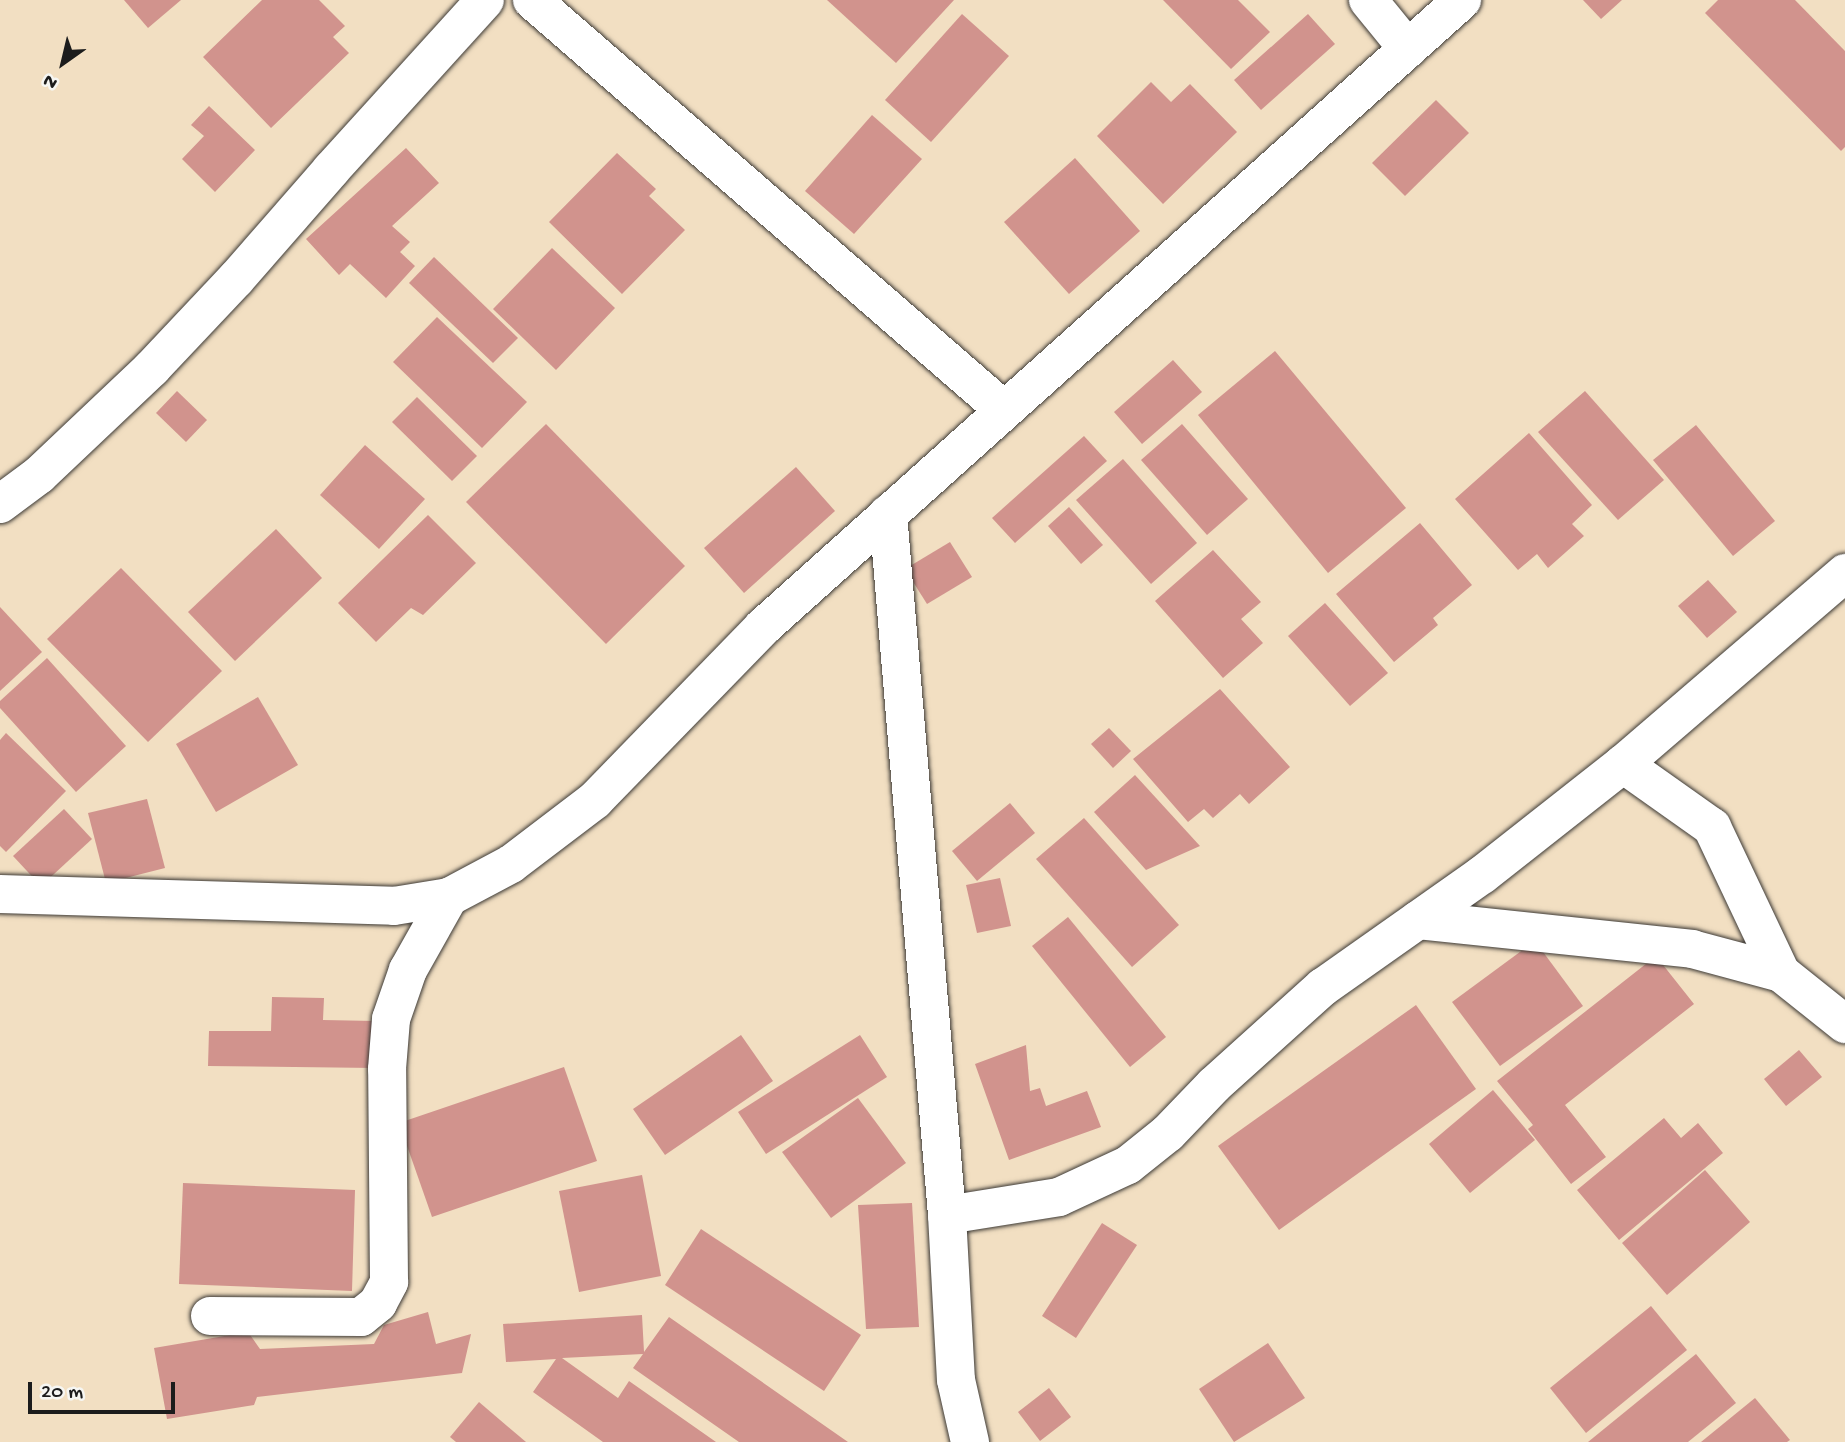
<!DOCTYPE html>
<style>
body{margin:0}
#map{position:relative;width:1845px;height:1442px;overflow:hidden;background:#f2dfc2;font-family:"Gochi Hand",sans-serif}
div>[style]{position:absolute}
.building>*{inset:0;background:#d1938d}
.roads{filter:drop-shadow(0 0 2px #3c3935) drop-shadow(0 0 2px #3c3935)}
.minor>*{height:38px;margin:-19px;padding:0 19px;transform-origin:19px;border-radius:19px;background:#fff}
span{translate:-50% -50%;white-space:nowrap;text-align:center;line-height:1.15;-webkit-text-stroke:7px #f6f6f2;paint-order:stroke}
.north{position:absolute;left:28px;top:28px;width:70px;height:70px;-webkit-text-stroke:5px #f6f6f2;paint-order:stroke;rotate:214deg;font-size:19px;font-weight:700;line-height:28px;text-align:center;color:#1c1c1c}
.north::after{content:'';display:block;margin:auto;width:24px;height:32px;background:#1c1c1c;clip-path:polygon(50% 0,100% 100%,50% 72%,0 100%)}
.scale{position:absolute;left:28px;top:1382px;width:147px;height:32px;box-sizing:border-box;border:4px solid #1c1c1c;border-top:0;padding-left:9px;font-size:21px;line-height:24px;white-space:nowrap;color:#1c1c1c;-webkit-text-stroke:5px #f6f6f2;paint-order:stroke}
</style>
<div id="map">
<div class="building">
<div style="clip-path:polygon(124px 0,181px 0,148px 28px)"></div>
<div style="clip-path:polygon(262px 0,319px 0,345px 26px,333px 37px,349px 53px,271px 128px,203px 57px)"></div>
<div style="clip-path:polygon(827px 0,954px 0,896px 63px)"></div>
<div style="clip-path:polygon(1163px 0,1238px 0,1270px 32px,1231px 69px)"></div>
<div style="clip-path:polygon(1583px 0,1622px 0,1601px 19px)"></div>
<div style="clip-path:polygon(1718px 0,1795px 0,1845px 51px,1845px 147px,1841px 151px,1705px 13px)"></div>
<div style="clip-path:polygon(962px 14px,1009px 56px,931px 142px,885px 100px)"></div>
<div style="clip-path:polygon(1308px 14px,1335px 44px,1261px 110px,1234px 80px)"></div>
<div style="clip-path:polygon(1151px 82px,1171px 102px,1190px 84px,1237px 132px,1163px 204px,1097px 136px)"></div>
<div style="clip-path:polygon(1436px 100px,1469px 133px,1405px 196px,1372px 163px)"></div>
<div style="clip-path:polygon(209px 106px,255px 150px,215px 192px,182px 159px,204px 136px,191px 125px)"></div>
<div style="clip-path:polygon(872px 115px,922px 159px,854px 234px,805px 191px)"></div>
<div style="clip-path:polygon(406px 148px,439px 183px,392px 226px,410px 242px,400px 252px,415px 266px,386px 298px,350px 264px,339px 275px,306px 239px)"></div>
<div style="clip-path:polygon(617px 153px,656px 189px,649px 196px,685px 230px,622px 294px,549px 222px)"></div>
<div style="clip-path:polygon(1075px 158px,1140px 231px,1069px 294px,1004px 222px)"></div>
<div style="clip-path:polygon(552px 248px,615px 308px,556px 370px,493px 309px)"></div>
<div style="clip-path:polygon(434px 257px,518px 338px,493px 363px,409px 283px)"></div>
<div style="clip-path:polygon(437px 317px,527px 402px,482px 448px,393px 362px)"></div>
<div style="clip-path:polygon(1275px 351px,1406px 508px,1328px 573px,1198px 415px)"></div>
<div style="clip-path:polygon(1173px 360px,1202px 392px,1142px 444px,1114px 412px)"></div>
<div style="clip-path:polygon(177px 391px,207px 420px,186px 442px,156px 413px)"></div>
<div style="clip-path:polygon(1585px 391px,1664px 480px,1618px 520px,1538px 432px)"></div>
<div style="clip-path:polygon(417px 397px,477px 456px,452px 481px,392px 422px)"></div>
<div style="clip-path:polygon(546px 424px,685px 566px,606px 644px,466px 502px)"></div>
<div style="clip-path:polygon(1182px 424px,1248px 499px,1207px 535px,1141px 460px)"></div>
<div style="clip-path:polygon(1696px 425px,1775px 521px,1733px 556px,1653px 460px)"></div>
<div style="clip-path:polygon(1529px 433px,1592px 505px,1572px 524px,1584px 536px,1548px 568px,1537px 554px,1518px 570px,1455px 499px)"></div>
<div style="clip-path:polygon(1084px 436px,1107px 461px,1015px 543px,992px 518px)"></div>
<div style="clip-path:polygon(365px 445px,425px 499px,379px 549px,320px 495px)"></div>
<div style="clip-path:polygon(1123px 459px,1197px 543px,1151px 584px,1076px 500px)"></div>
<div style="clip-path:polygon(796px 467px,835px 511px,744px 593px,704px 548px)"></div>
<div style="clip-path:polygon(1069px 507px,1103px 545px,1081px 564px,1048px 526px)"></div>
<div style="clip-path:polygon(428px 515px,476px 563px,423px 615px,411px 608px,376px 642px,338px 603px)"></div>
<div style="clip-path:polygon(1420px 523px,1472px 585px,1433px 618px,1438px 625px,1394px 662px,1336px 594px)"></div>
<div style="clip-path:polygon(276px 529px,322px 578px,235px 661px,188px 612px)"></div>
<div style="clip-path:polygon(950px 542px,972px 577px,927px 604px,905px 569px)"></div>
<div style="clip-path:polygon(1213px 550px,1261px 602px,1241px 619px,1263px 643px,1223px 678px,1155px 601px)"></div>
<div style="clip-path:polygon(121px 568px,222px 671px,148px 742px,47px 639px)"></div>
<div style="clip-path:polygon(1708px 580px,1737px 612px,1707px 638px,1678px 606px)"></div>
<div style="clip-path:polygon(1325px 603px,1388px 673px,1350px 706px,1288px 636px)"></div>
<div style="clip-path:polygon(0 607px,42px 652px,0 691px)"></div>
<div style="clip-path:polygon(47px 658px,126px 746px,76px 792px,0 708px,0 701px)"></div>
<div style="clip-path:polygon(1220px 689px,1290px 767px,1249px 804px,1240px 794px,1213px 818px,1204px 809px,1188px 822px,1133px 759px)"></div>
<div style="clip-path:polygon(258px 697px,298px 765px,216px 812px,176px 744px)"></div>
<div style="clip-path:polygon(1109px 728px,1131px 751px,1113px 768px,1091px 744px)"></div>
<div style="clip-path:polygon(6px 733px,66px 791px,6px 852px,0 846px,0 740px)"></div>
<div style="clip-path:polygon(1135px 775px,1200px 846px,1146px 870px,1094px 812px)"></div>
<div style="clip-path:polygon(147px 799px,165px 868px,106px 883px,88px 813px)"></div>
<div style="clip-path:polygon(1010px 803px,1035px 833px,977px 881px,952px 851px)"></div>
<div style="clip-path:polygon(64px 809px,92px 839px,41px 886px,13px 856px)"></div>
<div style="clip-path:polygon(1084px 818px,1179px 925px,1132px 967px,1036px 859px)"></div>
<div style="clip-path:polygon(1000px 878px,1011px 926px,977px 933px,966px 885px)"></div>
<div style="clip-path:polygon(1068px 917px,1166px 1037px,1130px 1067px,1032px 946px)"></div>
<div style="clip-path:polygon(1535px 941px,1583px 1006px,1500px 1066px,1452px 1002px)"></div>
<div style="clip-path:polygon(1656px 956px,1694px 1004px,1565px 1105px,1606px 1157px,1571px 1184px,1528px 1129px,1533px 1125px,1497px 1081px)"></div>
<div style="clip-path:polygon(272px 997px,324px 998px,323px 1020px,375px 1021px,375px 1068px,208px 1066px,209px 1031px,271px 1031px)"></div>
<div style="clip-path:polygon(1416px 1005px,1476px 1089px,1279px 1230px,1218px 1146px)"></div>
<div style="clip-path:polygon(741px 1035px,773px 1081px,665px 1155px,633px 1109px)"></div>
<div style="clip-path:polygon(860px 1035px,887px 1077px,766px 1154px,738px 1112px)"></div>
<div style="clip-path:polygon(1026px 1045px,1030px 1091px,1040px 1088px,1046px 1106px,1087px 1091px,1101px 1127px,1009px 1160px,975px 1064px)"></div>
<div style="clip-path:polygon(1799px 1050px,1822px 1077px,1786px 1106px,1764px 1079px)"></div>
<div style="clip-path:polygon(564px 1067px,597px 1161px,432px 1217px,399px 1123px)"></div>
<div style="clip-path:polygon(1493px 1090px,1535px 1140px,1470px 1193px,1429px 1144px)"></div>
<div style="clip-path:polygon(858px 1098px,906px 1163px,831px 1218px,782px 1152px)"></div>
<div style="clip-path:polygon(1664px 1118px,1681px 1138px,1698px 1123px,1723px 1153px,1619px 1240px,1577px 1190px)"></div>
<div style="clip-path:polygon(1705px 1170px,1750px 1222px,1667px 1295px,1622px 1243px)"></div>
<div style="clip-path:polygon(642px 1175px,661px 1276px,579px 1292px,559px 1191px)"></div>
<div style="clip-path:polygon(183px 1183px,355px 1190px,352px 1291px,179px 1284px)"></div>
<div style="clip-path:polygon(912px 1203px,919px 1327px,866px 1329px,858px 1205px)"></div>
<div style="clip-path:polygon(1102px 1223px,1137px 1245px,1076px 1338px,1042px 1316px)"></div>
<div style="clip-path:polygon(701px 1229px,861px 1335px,824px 1391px,665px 1285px)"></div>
<div style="clip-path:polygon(1651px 1306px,1687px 1350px,1586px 1433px,1550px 1388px)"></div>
<div style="clip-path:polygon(428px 1312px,436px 1344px,471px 1334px,462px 1373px,257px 1397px,254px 1405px,167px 1419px,154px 1348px,248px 1332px,260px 1349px,374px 1344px,384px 1325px)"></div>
<div style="clip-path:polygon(642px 1315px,644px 1352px,669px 1317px,848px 1442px,739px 1442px,633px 1368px,643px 1354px,562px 1358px,618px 1398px,629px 1381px,716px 1442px,603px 1442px,533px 1392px,556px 1359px,506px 1362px,503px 1324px)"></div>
<div style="clip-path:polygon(1268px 1343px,1305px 1398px,1234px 1442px,1199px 1389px)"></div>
<div style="clip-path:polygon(1696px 1354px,1736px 1403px,1688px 1442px,1588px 1442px)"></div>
<div style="clip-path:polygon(1049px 1388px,1071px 1417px,1040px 1441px,1018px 1412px)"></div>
<div style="clip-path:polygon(1755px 1398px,1790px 1440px,1787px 1442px,1701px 1442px)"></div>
<div style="clip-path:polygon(479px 1402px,526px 1442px,456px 1442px,450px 1437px)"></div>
</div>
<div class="roads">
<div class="minor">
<div style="left:532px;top:0;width:625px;rotate:40.98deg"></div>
<div style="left:1368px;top:0;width:63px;rotate:50.8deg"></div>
<div style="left:0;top:504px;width:49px;rotate:-36.6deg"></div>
<div style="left:39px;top:475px;width:156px;rotate:-43.4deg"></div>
<div style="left:152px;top:368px;width:122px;rotate:-46.7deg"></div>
<div style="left:236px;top:279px;width:145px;rotate:-48.9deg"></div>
<div style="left:331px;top:170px;width:229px;rotate:-47.8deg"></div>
<div style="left:888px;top:514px;width:703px;rotate:85.19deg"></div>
<div style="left:947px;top:1215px;width:165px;rotate:86.9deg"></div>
<div style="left:956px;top:1380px;width:64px;rotate:77.3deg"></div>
<div style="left:1623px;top:764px;width:109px;rotate:35.3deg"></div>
<div style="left:1712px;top:827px;width:161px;rotate:64.7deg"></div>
<div style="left:1781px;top:973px;width:82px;rotate:38.6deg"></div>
<div style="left:0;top:894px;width:394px;rotate:1.7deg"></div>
<div style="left:394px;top:906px;width:56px;rotate:-9.3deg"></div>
<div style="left:449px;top:897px;width:70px;rotate:-28deg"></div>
<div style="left:511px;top:864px;width:106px;rotate:-37.3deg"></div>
<div style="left:595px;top:800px;width:241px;rotate:-45.8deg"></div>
<div style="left:763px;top:627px;width:939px;rotate:-41.89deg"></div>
<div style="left:1418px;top:920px;width:276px;rotate:6deg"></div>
<div style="left:1692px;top:949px;width:92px;rotate:15.1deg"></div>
<div style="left:947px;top:1215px;width:113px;rotate:-9.1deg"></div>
<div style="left:1059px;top:1197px;width:76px;rotate:-24.9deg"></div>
<div style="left:1128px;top:1165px;width:51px;rotate:-38.7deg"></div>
<div style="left:1168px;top:1133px;width:66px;rotate:-46.2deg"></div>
<div style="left:1214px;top:1085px;width:147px;rotate:-42deg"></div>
<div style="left:1323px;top:987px;width:194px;rotate:-35.2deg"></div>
<div style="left:1482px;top:875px;width:179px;rotate:-38.2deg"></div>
<div style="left:1623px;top:764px;width:293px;rotate:-40.7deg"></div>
<div style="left:210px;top:1316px;width:151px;rotate:0.4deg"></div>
<div style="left:361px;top:1317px;width:22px;rotate:-39deg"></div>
<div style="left:378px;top:1303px;width:24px;rotate:-62deg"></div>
<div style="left:389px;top:1282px;width:213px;rotate:-90.5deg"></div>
<div style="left:387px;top:1069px;width:50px;rotate:-85.4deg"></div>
<div style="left:391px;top:1019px;width:52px;rotate:-70.9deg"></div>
<div style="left:408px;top:970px;width:84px;rotate:-60.7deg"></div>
</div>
</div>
<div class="north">N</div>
<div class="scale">20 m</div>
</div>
